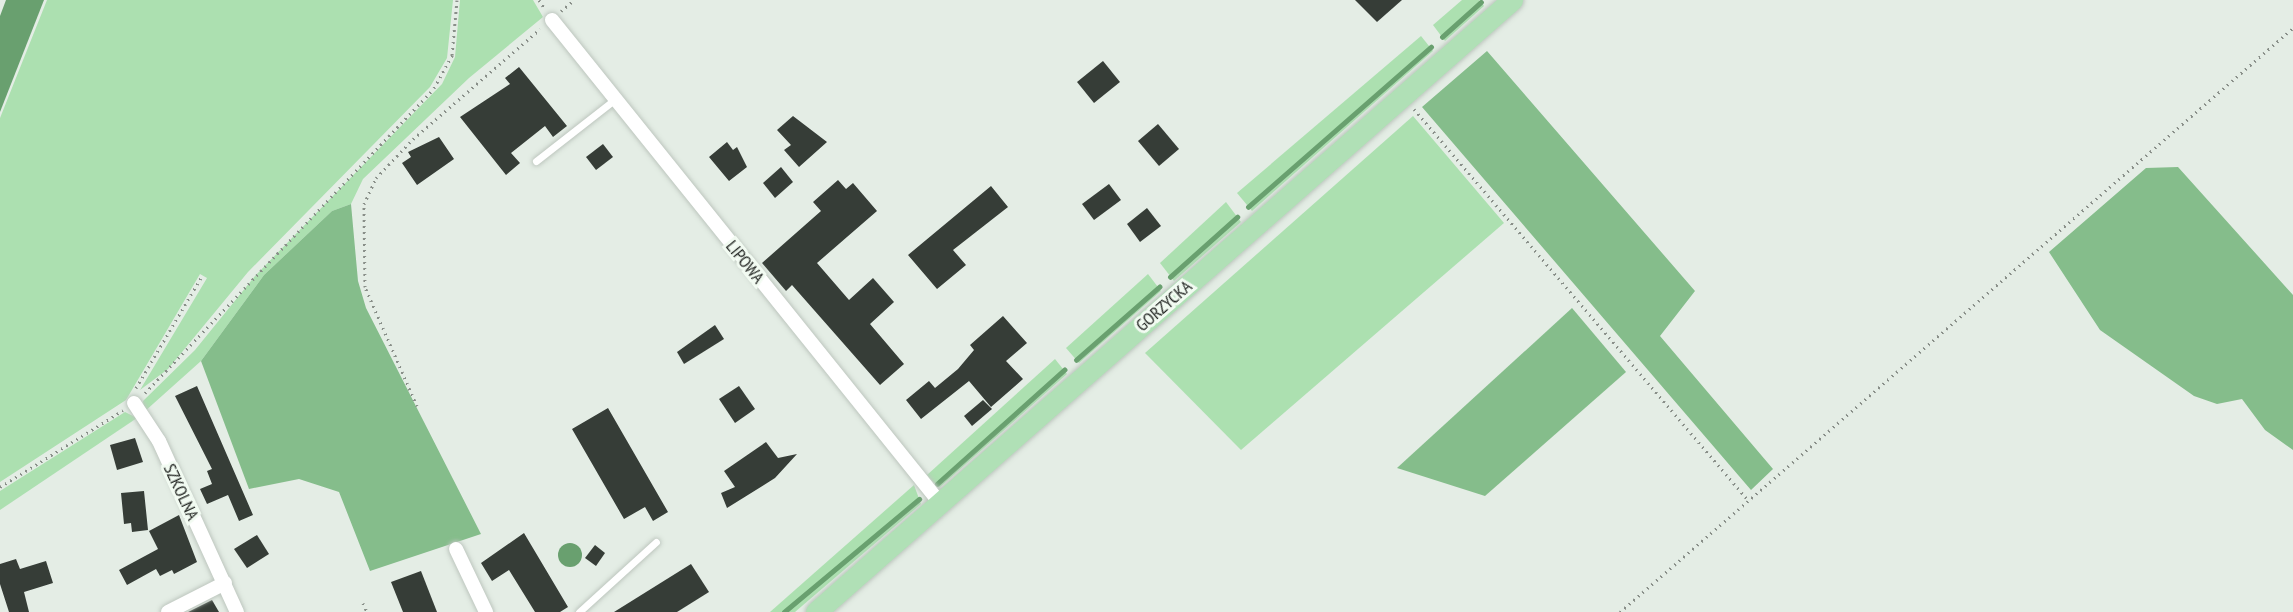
<!DOCTYPE html>
<style>
body{margin:0}
#map{position:relative;width:2293px;height:612px;overflow:hidden;background:#e4ede5;font-family:"PT Sans Narrow",sans-serif}
div>[style]{position:absolute}
.green>*{inset:0;background:#ace0b0}
.forest>*{inset:0;background:#85bd8b}
.water>*{inset:0;background:#69a06f}
.round{border-radius:50%}
.stream>*{height:4.5px;margin:-2.25px;padding:0 2.25px;transform-origin:2.25px;border-radius:2.25px;background:#69a06f}
.building>*{inset:0;background:#363d37}
.path>*{height:3px;margin-top:-1.5px;transform-origin:0;background:repeating-linear-gradient(90deg,#898f89 0 1.5px,transparent 0 6px)}
.roads{filter:drop-shadow(0 0 2px #bdc6be) drop-shadow(0 0 2px #bdc6be)}
.service>*{height:7px;margin:-3.5px;padding:0 3.5px;transform-origin:3.5px;border-radius:3.5px;background:#fff}
.minor>*{height:14px;margin:-7px;padding:0 7px;transform-origin:7px;border-radius:7px;background:#fff}
.primary>*{height:21px;margin:-10.5px;padding:0 10.5px;transform-origin:10.5px;border-radius:10.5px;background:#b0e0b6}
span{translate:-50% -50%;white-space:nowrap;text-align:center;line-height:1.15;-webkit-text-stroke:6px #f2fbf2;paint-order:stroke}
.street-label{font-size:18px;color:#232623}
</style>
<div id="map">
<div class="green">
<div style="clip-path:polygon(47px 0,453px 0,447px 58px,430px 87px,248px 272px,168px 369px,140px 390px,207px 278px,200px 274px,126px 400px,0 482px,0 118px)"></div>
<div style="clip-path:polygon(460px 0,533px 0,543px 17px,469px 78px,363px 179px,351px 204px,332px 211px,264px 275px,201px 361px,144px 412px,143px 401px,195px 350px,255px 276px,442px 84px,455px 57px)"></div>
<div style="clip-path:polygon(1462px 0,1479px 0,1484px 6px,1445px 41px,1433px 25px)"></div>
<div style="clip-path:polygon(1421px 36px,1433px 51px,1252px 211px,1237px 193px)"></div>
<div style="clip-path:polygon(1413px 116px,1504px 223px,1241px 450px,1145px 353px)"></div>
<div style="clip-path:polygon(1226px 202px,1241px 222px,1174px 281px,1160px 263px)"></div>
<div style="clip-path:polygon(1148px 274px,1161px 291px,1079px 363px,1066px 348px)"></div>
<div style="clip-path:polygon(1055px 359px,1067px 374px,939px 488px,927px 475px)"></div>
<div style="clip-path:polygon(125px 412px,137px 418px,0 510px,0 491px)"></div>
<div style="clip-path:polygon(914px 485px,921px 504px,795px 612px,770px 612px)"></div>
</div>
<div class="forest">
<div style="clip-path:polygon(1487px 51px,1695px 291px,1660px 336px,1773px 469px,1751px 490px,1422px 107px)"></div>
<div style="clip-path:polygon(2178px 167px,2293px 295px,2293px 450px,2265px 430px,2242px 399px,2217px 404px,2194px 396px,2100px 330px,2049px 252px,2146px 168px)"></div>
<div style="clip-path:polygon(351px 204px,358px 281px,366px 308px,481px 534px,370px 571px,339px 492px,299px 479px,249px 489px,201px 361px,264px 275px,332px 211px)"></div>
<div style="clip-path:polygon(1572px 308px,1626px 372px,1485px 496px,1397px 468px)"></div>
</div>
<div class="water">
<div style="clip-path:polygon(6px 0,44px 0,0 112px,0 16px)"></div>
<div class="round" style="left:558px;top:543px;width:24px;height:24px"></div>
</div>
<div class="stream">
<div style="left:1442px;top:37px;width:52px;rotate:-41.9deg"></div>
<div style="left:1248px;top:207px;width:243px;rotate:-41.2deg"></div>
<div style="left:1170px;top:277px;width:90px;rotate:-41.8deg"></div>
<div style="left:1076px;top:360px;width:111px;rotate:-41.3deg"></div>
<div style="left:937px;top:484px;width:171px;rotate:-41.9deg"></div>
<div style="left:784px;top:612px;width:176px;rotate:-39.9deg"></div>
</div>
<div class="building">
<div style="clip-path:polygon(1355px 0,1402px 0,1377px 22px)"></div>
<div style="clip-path:polygon(1103px 61px,1120px 82px,1094px 103px,1077px 82px)"></div>
<div style="clip-path:polygon(519px 67px,567px 126px,553px 137px,545px 126px,511px 153px,520px 163px,506px 175px,460px 117px,510px 84px,505px 78px)"></div>
<div style="clip-path:polygon(793px 116px,827px 142px,799px 167px,784px 150px,791px 145px,777px 130px)"></div>
<div style="clip-path:polygon(1158px 124px,1179px 149px,1159px 166px,1138px 141px)"></div>
<div style="clip-path:polygon(439px 137px,454px 159px,417px 185px,402px 163px,411px 157px,408px 152px)"></div>
<div style="clip-path:polygon(727px 142px,733px 150px,737px 147px,747px 167px,729px 181px,709px 157px)"></div>
<div style="clip-path:polygon(603px 144px,613px 157px,596px 170px,586px 157px)"></div>
<div style="clip-path:polygon(781px 167px,793px 182px,775px 198px,763px 183px)"></div>
<div style="clip-path:polygon(838px 180px,846px 189px,853px 183px,877px 211px,817px 263px,849px 300px,873px 278px,894px 302px,870px 324px,904px 364px,880px 385px,792px 285px,786px 291px,762px 263px,821px 211px,813px 202px)"></div>
<div style="clip-path:polygon(1109px 184px,1121px 200px,1094px 220px,1082px 204px)"></div>
<div style="clip-path:polygon(991px 186px,1008px 207px,953px 250px,966px 265px,937px 289px,908px 255px)"></div>
<div style="clip-path:polygon(1147px 208px,1161px 226px,1140px 242px,1127px 224px)"></div>
<div style="clip-path:polygon(1003px 316px,1027px 343px,1006px 361px,1023px 379px,991px 407px,969px 381px,921px 419px,906px 400px,929px 381px,935px 388px,958px 369px,974px 350px,970px 345px)"></div>
<div style="clip-path:polygon(715px 325px,724px 339px,684px 364px,677px 352px)"></div>
<div style="clip-path:polygon(197px 386px,253px 515px,239px 521px,228px 495px,207px 504px,200px 489px,212px 484px,207px 471px,212px 469px,175px 396px)"></div>
<div style="clip-path:polygon(739px 386px,755px 409px,735px 423px,719px 399px)"></div>
<div style="clip-path:polygon(983px 400px,992px 409px,972px 426px,964px 416px)"></div>
<div style="clip-path:polygon(608px 408px,668px 512px,653px 521px,645px 507px,624px 519px,572px 429px)"></div>
<div style="clip-path:polygon(135px 438px,143px 462px,117px 470px,110px 445px)"></div>
<div style="clip-path:polygon(766px 442px,778px 458px,797px 454px,775px 478px,727px 508px,721px 493px,735px 487px,724px 471px)"></div>
<div style="clip-path:polygon(144px 491px,148px 530px,132px 532px,131px 523px,124px 524px,121px 493px)"></div>
<div style="clip-path:polygon(179px 515px,197px 562px,174px 574px,172px 570px,160px 576px,156px 569px,127px 585px,119px 570px,158px 549px,149px 531px)"></div>
<div style="clip-path:polygon(524px 533px,568px 607px,560px 612px,535px 612px,509px 570px,492px 581px,481px 563px)"></div>
<div style="clip-path:polygon(257px 535px,269px 554px,247px 568px,234px 549px)"></div>
<div style="clip-path:polygon(595px 545px,605px 553px,596px 566px,585px 558px)"></div>
<div style="clip-path:polygon(16px 559px,20px 569px,46px 561px,53px 583px,24px 592px,29px 612px,9px 612px,0 584px,0 564px)"></div>
<div style="clip-path:polygon(691px 564px,709px 592px,677px 612px,614px 612px)"></div>
<div style="clip-path:polygon(421px 571px,437px 612px,403px 612px,391px 582px)"></div>
<div style="clip-path:polygon(212px 600px,219px 612px,188px 612px)"></div>
</div>
<div class="path">
<div style="left:539px;top:0;width:11px;rotate:56deg"></div>
<div style="left:561px;top:11px;width:17px;rotate:-40deg"></div>
<div style="left:1414px;top:109px;width:514px;rotate:49.5deg"></div>
<div style="left:136px;top:388px;width:130px;rotate:-59.5deg"></div>
<div style="left:145px;top:393px;width:420px;rotate:-46.5deg"></div>
<div style="left:434px;top:88px;width:38px;rotate:-61deg"></div>
<div style="left:452px;top:55px;width:55px;rotate:-84.8deg"></div>
<div style="left:417px;top:406px;width:130px;rotate:-113.6deg"></div>
<div style="left:365px;top:287px;width:83px;rotate:-90.7deg"></div>
<div style="left:364px;top:204px;width:29px;rotate:-65deg"></div>
<div style="left:376px;top:178px;width:54px;rotate:-46.5deg"></div>
<div style="left:413px;top:139px;width:168px;rotate:-40.9deg"></div>
<div style="left:0;top:487px;width:145px;rotate:-32deg"></div>
<div style="left:363px;top:603px;width:10px;rotate:66deg"></div>
<div style="left:1620px;top:612px;width:891px;rotate:-40.95deg"></div>
</div>
<div class="roads">
<div class="service">
<div style="left:536px;top:161px;width:99px;rotate:-38deg"></div>
<div style="left:579px;top:612px;width:104px;rotate:-42.3deg"></div>
</div>
<div class="minor">
<div style="left:552px;top:20px;width:620px;rotate:51.22deg"></div>
<div style="left:134px;top:403px;width:45px;rotate:56.7deg"></div>
<div style="left:159px;top:441px;width:188px;rotate:65.5deg"></div>
<div style="left:456px;top:549px;width:70px;rotate:64.5deg"></div>
<div style="left:168px;top:612px;width:64px;rotate:-27deg"></div>
</div>
<div class="primary">
<div style="left:816px;top:612px;width:927px;rotate:-41.33deg"></div>
</div>
</div>
<div class="street-label">
<span style="left:745px;top:262px;rotate:51deg">LIPOWA</span>
<span style="left:1164px;top:306px;rotate:-41deg">GORZYCKA</span>
<span style="left:181px;top:492px;rotate:65deg">SZKOLNA</span>
</div>
</div>
